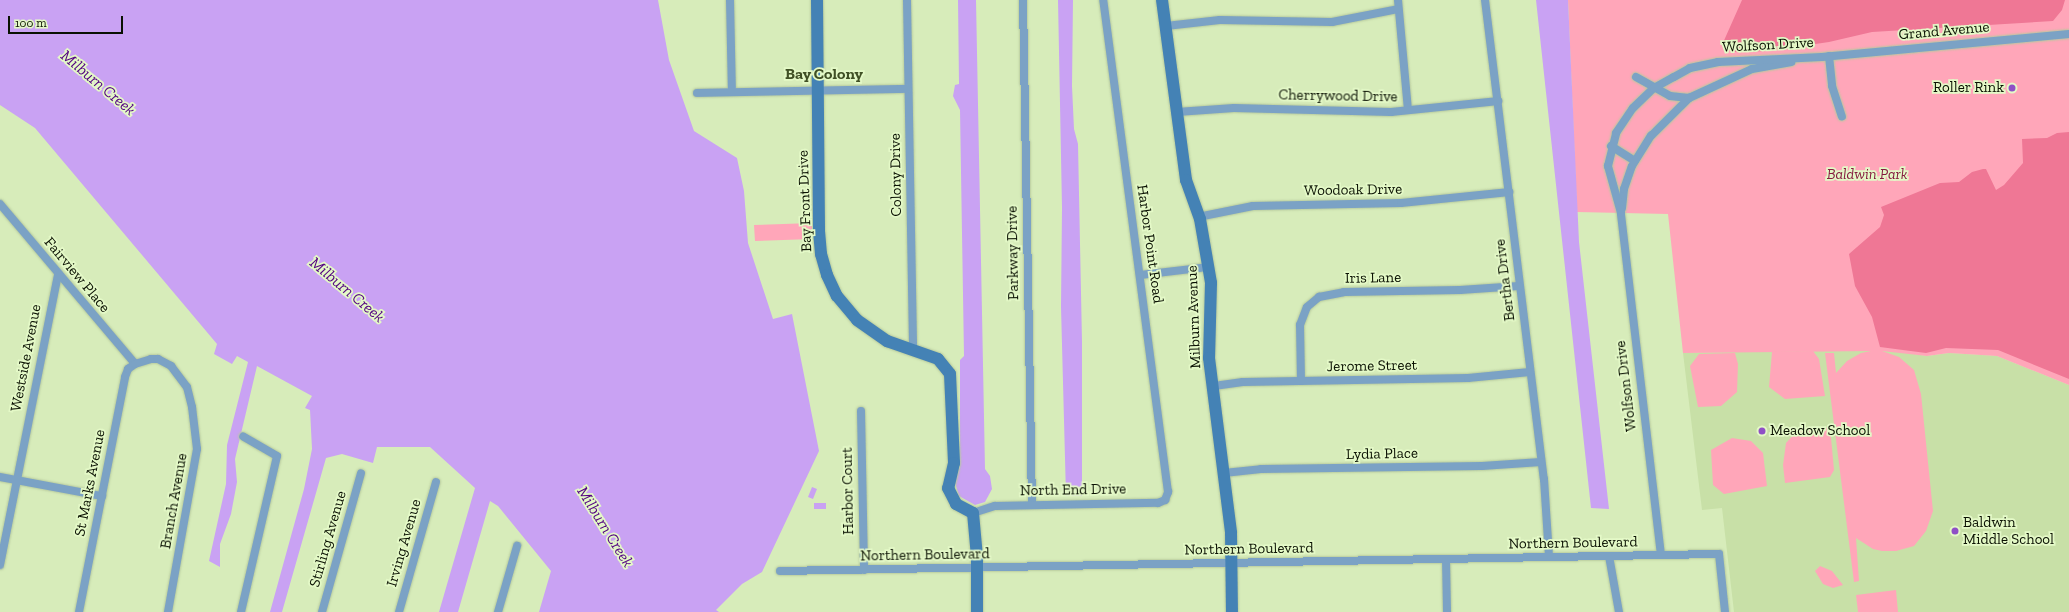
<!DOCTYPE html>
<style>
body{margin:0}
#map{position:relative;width:2069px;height:612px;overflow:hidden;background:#d7ecba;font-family:"Zilla Slab",serif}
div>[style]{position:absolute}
.built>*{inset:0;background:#c8e0a7}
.green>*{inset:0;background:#ffa6b9}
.forest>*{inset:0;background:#ef7795}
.water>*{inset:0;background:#c9a2f3}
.roads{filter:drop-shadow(0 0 1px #b6c99d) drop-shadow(0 0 1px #b6c99d)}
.street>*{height:8px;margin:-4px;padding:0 4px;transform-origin:4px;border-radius:4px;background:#7ba2c5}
.secondary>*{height:12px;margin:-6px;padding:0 6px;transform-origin:6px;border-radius:6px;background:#4482b5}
.dots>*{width:11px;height:11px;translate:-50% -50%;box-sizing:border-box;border:2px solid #e4f9c7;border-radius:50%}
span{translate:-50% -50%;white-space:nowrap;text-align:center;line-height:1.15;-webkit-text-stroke:3.5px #e4f9c7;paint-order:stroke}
.street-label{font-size:15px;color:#0a1102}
.poi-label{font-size:15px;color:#0a1102}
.right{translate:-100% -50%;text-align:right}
.left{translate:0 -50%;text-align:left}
.park-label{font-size:15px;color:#851a3f;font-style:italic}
.neighbourhood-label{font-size:16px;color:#405025;font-weight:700}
.water-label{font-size:16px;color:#530282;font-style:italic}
.scale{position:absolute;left:8px;top:16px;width:115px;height:18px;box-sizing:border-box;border:2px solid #0a1102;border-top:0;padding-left:5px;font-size:12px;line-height:14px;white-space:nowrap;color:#0a1102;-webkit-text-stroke:3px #e4f9c7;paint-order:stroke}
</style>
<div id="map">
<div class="built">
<div style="clip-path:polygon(1825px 350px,1895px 351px,1927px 356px,1949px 353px,1997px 356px,2069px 385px,2069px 612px,1734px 612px,1722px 508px,1702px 510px,1683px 353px)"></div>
</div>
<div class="green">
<div style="clip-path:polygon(1568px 0,2069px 0,2069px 385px,1997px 356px,1949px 353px,1927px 356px,1882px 351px,1899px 357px,1914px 370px,1921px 394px,1933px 511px,1926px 531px,1914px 546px,1896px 551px,1882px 551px,1873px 549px,1856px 538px,1859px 581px,1854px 582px,1825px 353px,1834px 353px,1836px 373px,1847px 361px,1861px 353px,1871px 351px,1683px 353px,1668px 214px,1577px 212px)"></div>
<div style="clip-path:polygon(812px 223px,812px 239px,755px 241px,754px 225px)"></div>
<div style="clip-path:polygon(1813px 351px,1819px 359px,1825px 396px,1785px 399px,1769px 387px,1772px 352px)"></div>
<div style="clip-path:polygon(1735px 353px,1738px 364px,1737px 392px,1721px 406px,1698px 407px,1690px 366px,1699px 354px)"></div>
<div style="clip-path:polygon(1830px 427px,1834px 470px,1830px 477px,1785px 483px,1783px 465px,1786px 443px,1798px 430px)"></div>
<div style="clip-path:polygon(1732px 438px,1751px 441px,1763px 453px,1767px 486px,1724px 494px,1713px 485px,1711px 450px)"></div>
<div style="clip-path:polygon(1820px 566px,1832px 571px,1843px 585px,1833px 588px,1823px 584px,1815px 571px)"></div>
<div style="clip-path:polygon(1896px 590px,1898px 612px,1858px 612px,1856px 595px)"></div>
</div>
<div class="forest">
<div style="clip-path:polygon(1742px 0,2065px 0,2062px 10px,2053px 21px,1872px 32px,1829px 42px,1768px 51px,1735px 52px,1722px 45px)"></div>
<div style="clip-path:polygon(2069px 132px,2069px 379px,1998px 350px,1946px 348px,1926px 353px,1880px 347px,1872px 317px,1855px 286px,1849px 254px,1880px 227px,1884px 215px,1881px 207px,1940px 183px,1959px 182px,1972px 172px,1983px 169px,1986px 169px,1996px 190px,2004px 185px,2023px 163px,2022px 139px,2047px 138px,2057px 133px)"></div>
</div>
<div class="water">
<div style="clip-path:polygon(0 0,658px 0,669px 60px,694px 131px,737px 158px,744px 191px,748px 243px,773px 319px,792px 314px,819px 451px,762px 572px,742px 584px,716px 610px,719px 612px,539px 612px,551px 571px,498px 506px,490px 501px,458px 612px,439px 612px,475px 488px,430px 447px,377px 447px,373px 463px,342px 454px,326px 458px,282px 612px,270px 612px,304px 489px,312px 449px,310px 410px,305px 408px,312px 396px,257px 366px,235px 459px,237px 482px,231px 514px,220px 544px,220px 567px,209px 561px,226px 484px,227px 445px,248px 362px,237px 356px,232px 364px,214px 354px,217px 344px,35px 128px,0 105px)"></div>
<div style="clip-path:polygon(958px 0,976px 0,985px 469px,990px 476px,992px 489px,985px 502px,975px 505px,959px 496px,955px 483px,960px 466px,960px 360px,964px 356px,960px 110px,953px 96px,955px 85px,959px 84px)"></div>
<div style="clip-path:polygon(1058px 0,1073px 0,1072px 86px,1074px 129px,1078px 144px,1082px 342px,1082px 496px,1066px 496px,1061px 307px,1062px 208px)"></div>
<div style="clip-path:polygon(1536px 0,1568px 0,1579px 242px,1609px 509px,1591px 508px)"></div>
<div style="clip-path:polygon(812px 487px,817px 489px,813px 499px,808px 497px)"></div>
<div style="clip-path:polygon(814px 503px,826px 503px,826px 509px,814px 509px)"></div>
</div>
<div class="roads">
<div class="street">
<div style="left:730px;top:0;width:92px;rotate:88.8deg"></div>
<div style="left:907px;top:0;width:350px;rotate:89deg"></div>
<div style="left:1023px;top:0;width:505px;rotate:88.98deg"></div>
<div style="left:1398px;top:0;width:110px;rotate:84.8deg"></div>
<div style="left:1485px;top:0;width:483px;rotate:83deg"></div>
<div style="left:1544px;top:479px;width:78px;rotate:86.3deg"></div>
<div style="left:1166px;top:26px;width:54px;rotate:-6.3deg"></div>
<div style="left:1220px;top:20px;width:112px;rotate:1deg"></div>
<div style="left:1332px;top:22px;width:67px;rotate:-11.1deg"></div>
<div style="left:1829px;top:56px;width:30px;rotate:84deg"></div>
<div style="left:1832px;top:86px;width:32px;rotate:72deg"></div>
<div style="left:1636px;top:77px;width:39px;rotate:29deg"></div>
<div style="left:1670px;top:96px;width:19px;rotate:6deg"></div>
<div style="left:697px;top:93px;width:211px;rotate:-1.1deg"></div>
<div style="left:1177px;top:112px;width:57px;rotate:-4deg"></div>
<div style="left:1234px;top:108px;width:157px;rotate:1.5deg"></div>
<div style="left:1391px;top:112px;width:108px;rotate:-5.9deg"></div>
<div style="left:1611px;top:146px;width:28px;rotate:32deg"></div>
<div style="left:0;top:204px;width:209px;rotate:49.8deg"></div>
<div style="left:1622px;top:208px;width:19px;rotate:-84deg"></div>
<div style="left:1624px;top:189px;width:24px;rotate:-71deg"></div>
<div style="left:1632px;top:166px;width:36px;rotate:-58deg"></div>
<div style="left:1651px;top:136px;width:54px;rotate:-45deg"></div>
<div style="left:1689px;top:98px;width:69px;rotate:-24.7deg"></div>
<div style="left:1752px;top:69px;width:40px;rotate:-10deg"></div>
<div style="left:1198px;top:217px;width:56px;rotate:-11.3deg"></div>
<div style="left:1253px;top:206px;width:148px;rotate:-1.2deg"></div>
<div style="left:1401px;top:203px;width:109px;rotate:-5.8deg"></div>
<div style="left:1140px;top:275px;width:68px;rotate:-6.7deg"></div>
<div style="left:1301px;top:381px;width:56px;rotate:-91deg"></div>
<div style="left:1300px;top:325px;width:19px;rotate:-69deg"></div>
<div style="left:1307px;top:307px;width:16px;rotate:-40deg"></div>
<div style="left:1319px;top:297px;width:25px;rotate:-11deg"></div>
<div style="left:1344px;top:292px;width:116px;rotate:-1deg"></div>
<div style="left:1460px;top:290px;width:59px;rotate:-3.9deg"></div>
<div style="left:1214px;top:386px;width:29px;rotate:-8deg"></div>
<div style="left:1243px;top:382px;width:225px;rotate:-1deg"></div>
<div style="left:1468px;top:378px;width:62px;rotate:-5.5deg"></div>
<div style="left:861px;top:411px;width:159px;rotate:88.9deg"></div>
<div style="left:1224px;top:473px;width:37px;rotate:-6deg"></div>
<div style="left:1261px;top:469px;width:221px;rotate:-0.8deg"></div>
<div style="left:1482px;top:466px;width:59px;rotate:-3.9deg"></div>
<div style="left:0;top:477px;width:104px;rotate:10.6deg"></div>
<div style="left:973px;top:513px;width:23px;rotate:-18deg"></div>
<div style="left:995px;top:506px;width:163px;rotate:-1.1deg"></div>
<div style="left:1158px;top:503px;width:8px;rotate:-23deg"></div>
<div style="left:1165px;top:500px;width:9px;rotate:-69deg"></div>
<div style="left:1168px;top:492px;width:496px;rotate:-97.5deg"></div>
<div style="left:1661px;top:555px;width:344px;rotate:-96.7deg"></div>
<div style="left:1621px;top:213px;width:49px;rotate:-105.5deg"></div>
<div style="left:1608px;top:166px;width:34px;rotate:-76deg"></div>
<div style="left:1616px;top:133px;width:30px;rotate:-56deg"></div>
<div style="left:1633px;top:108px;width:29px;rotate:-44deg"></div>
<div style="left:1654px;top:88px;width:23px;rotate:-29deg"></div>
<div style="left:1674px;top:77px;width:18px;rotate:-29deg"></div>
<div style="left:1690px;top:68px;width:29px;rotate:-12deg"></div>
<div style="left:1718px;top:62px;width:104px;rotate:-2.8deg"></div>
<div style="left:1822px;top:57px;width:248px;rotate:-5.3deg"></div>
<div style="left:1609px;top:556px;width:57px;rotate:79.9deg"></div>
<div style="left:1446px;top:559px;width:53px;rotate:88.9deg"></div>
<div style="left:0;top:565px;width:297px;rotate:-78.7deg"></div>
<div style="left:780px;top:571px;width:939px;rotate:-1.04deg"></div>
<div style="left:1719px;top:554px;width:58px;rotate:84.1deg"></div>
<div style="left:79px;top:612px;width:239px;rotate:-78.9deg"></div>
<div style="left:125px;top:377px;width:9px;rotate:-69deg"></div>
<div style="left:128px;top:369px;width:9px;rotate:-36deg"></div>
<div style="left:135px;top:364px;width:17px;rotate:-17deg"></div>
<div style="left:151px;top:359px;width:7px"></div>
<div style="left:158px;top:359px;width:15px;rotate:28deg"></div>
<div style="left:171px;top:366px;width:26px;rotate:53deg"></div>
<div style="left:187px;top:387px;width:21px;rotate:76deg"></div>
<div style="left:192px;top:407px;width:42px;rotate:83.2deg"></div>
<div style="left:197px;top:449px;width:166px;rotate:100.1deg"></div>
<div style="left:241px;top:612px;width:160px;rotate:-77deg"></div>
<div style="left:277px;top:456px;width:39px;rotate:-150deg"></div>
<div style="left:322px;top:612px;width:144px;rotate:-74.3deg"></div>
<div style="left:399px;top:612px;width:135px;rotate:-74.1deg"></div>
<div style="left:498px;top:612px;width:69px;rotate:-73.9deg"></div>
</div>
<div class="secondary">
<div style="left:817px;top:0;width:231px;rotate:89.5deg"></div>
<div style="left:819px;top:231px;width:23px;rotate:85deg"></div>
<div style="left:821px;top:254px;width:22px;rotate:74deg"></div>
<div style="left:827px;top:275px;width:23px;rotate:65deg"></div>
<div style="left:837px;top:296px;width:31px;rotate:50deg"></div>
<div style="left:857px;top:320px;width:37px;rotate:35deg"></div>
<div style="left:887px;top:341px;width:54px;rotate:19.4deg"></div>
<div style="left:938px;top:359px;width:19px;rotate:51deg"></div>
<div style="left:950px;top:374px;width:89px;rotate:87.4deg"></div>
<div style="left:954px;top:463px;width:26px;rotate:103deg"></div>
<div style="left:948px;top:488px;width:18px;rotate:63deg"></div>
<div style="left:956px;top:504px;width:19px;rotate:28deg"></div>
<div style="left:973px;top:513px;width:44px;rotate:84.8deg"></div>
<div style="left:977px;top:557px;width:55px;rotate:90deg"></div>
<div style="left:1162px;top:0;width:182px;rotate:82.4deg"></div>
<div style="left:1186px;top:180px;width:41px;rotate:70.3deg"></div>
<div style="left:1200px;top:219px;width:65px;rotate:80.2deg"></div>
<div style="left:1211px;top:283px;width:75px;rotate:91.5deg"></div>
<div style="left:1209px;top:358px;width:176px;rotate:82.8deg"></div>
<div style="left:1231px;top:533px;width:79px;rotate:89.3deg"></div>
</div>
</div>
<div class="dots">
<div style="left:2012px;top:88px;background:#8f50c6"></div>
<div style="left:1762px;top:431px;background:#8f50c6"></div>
<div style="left:1955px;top:531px;background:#8f50c6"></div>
</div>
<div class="street-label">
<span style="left:1944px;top:31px;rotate:-5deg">Grand Avenue</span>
<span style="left:1768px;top:45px;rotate:-3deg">Wolfson Drive</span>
<span style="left:1338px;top:96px;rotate:1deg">Cherrywood Drive</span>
<span style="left:896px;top:175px;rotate:-91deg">Colony Drive</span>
<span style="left:1353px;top:190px;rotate:-1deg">Woodoak Drive</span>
<span style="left:805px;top:201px;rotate:-92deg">Bay Front Drive</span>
<span style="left:1150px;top:244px;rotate:82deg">Harbor Point Road</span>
<span style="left:1013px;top:253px;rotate:-91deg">Parkway Drive</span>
<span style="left:77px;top:275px;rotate:50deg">Fairview Place</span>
<span style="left:1373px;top:278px;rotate:-1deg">Iris Lane</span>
<span style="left:1505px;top:280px;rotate:-97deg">Bertha Drive</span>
<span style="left:1194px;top:317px;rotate:-92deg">Milburn Avenue</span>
<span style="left:26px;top:358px;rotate:-79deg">Westside Avenue</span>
<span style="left:1372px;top:366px;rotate:-1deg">Jerome Street</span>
<span style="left:1626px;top:386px;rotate:-97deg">Wolfson Drive</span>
<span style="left:1382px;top:454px;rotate:-1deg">Lydia Place</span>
<span style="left:90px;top:483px;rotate:-79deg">St Marks Avenue</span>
<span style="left:1073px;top:490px;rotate:-1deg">North End Drive</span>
<span style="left:848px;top:491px;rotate:-91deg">Harbor Court</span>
<span style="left:174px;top:501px;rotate:-80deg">Branch Avenue</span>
<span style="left:328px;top:539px;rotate:-74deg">Stirling Avenue</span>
<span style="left:404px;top:543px;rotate:-74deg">Irving Avenue</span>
<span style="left:1573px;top:543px;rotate:-1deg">Northern Boulevard</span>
<span style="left:1249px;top:549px;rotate:-1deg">Northern Boulevard</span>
<span style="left:925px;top:555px;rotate:-1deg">Northern Boulevard</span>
</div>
<div class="poi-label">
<span class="right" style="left:2004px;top:88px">Roller Rink</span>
<span class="left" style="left:1770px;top:431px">Meadow School</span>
<span class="left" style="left:1963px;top:531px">Baldwin<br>Middle School</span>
</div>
<div class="park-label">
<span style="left:1867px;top:175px">Baldwin Park</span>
</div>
<div class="neighbourhood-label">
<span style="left:824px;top:74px">Bay Colony</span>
</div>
<div class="water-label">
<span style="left:98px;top:83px;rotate:40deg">Milburn Creek</span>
<span style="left:347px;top:290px;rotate:40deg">Milburn Creek</span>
<span style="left:605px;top:527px;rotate:58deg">Milburn Creek</span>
</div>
<div class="scale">100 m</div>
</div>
